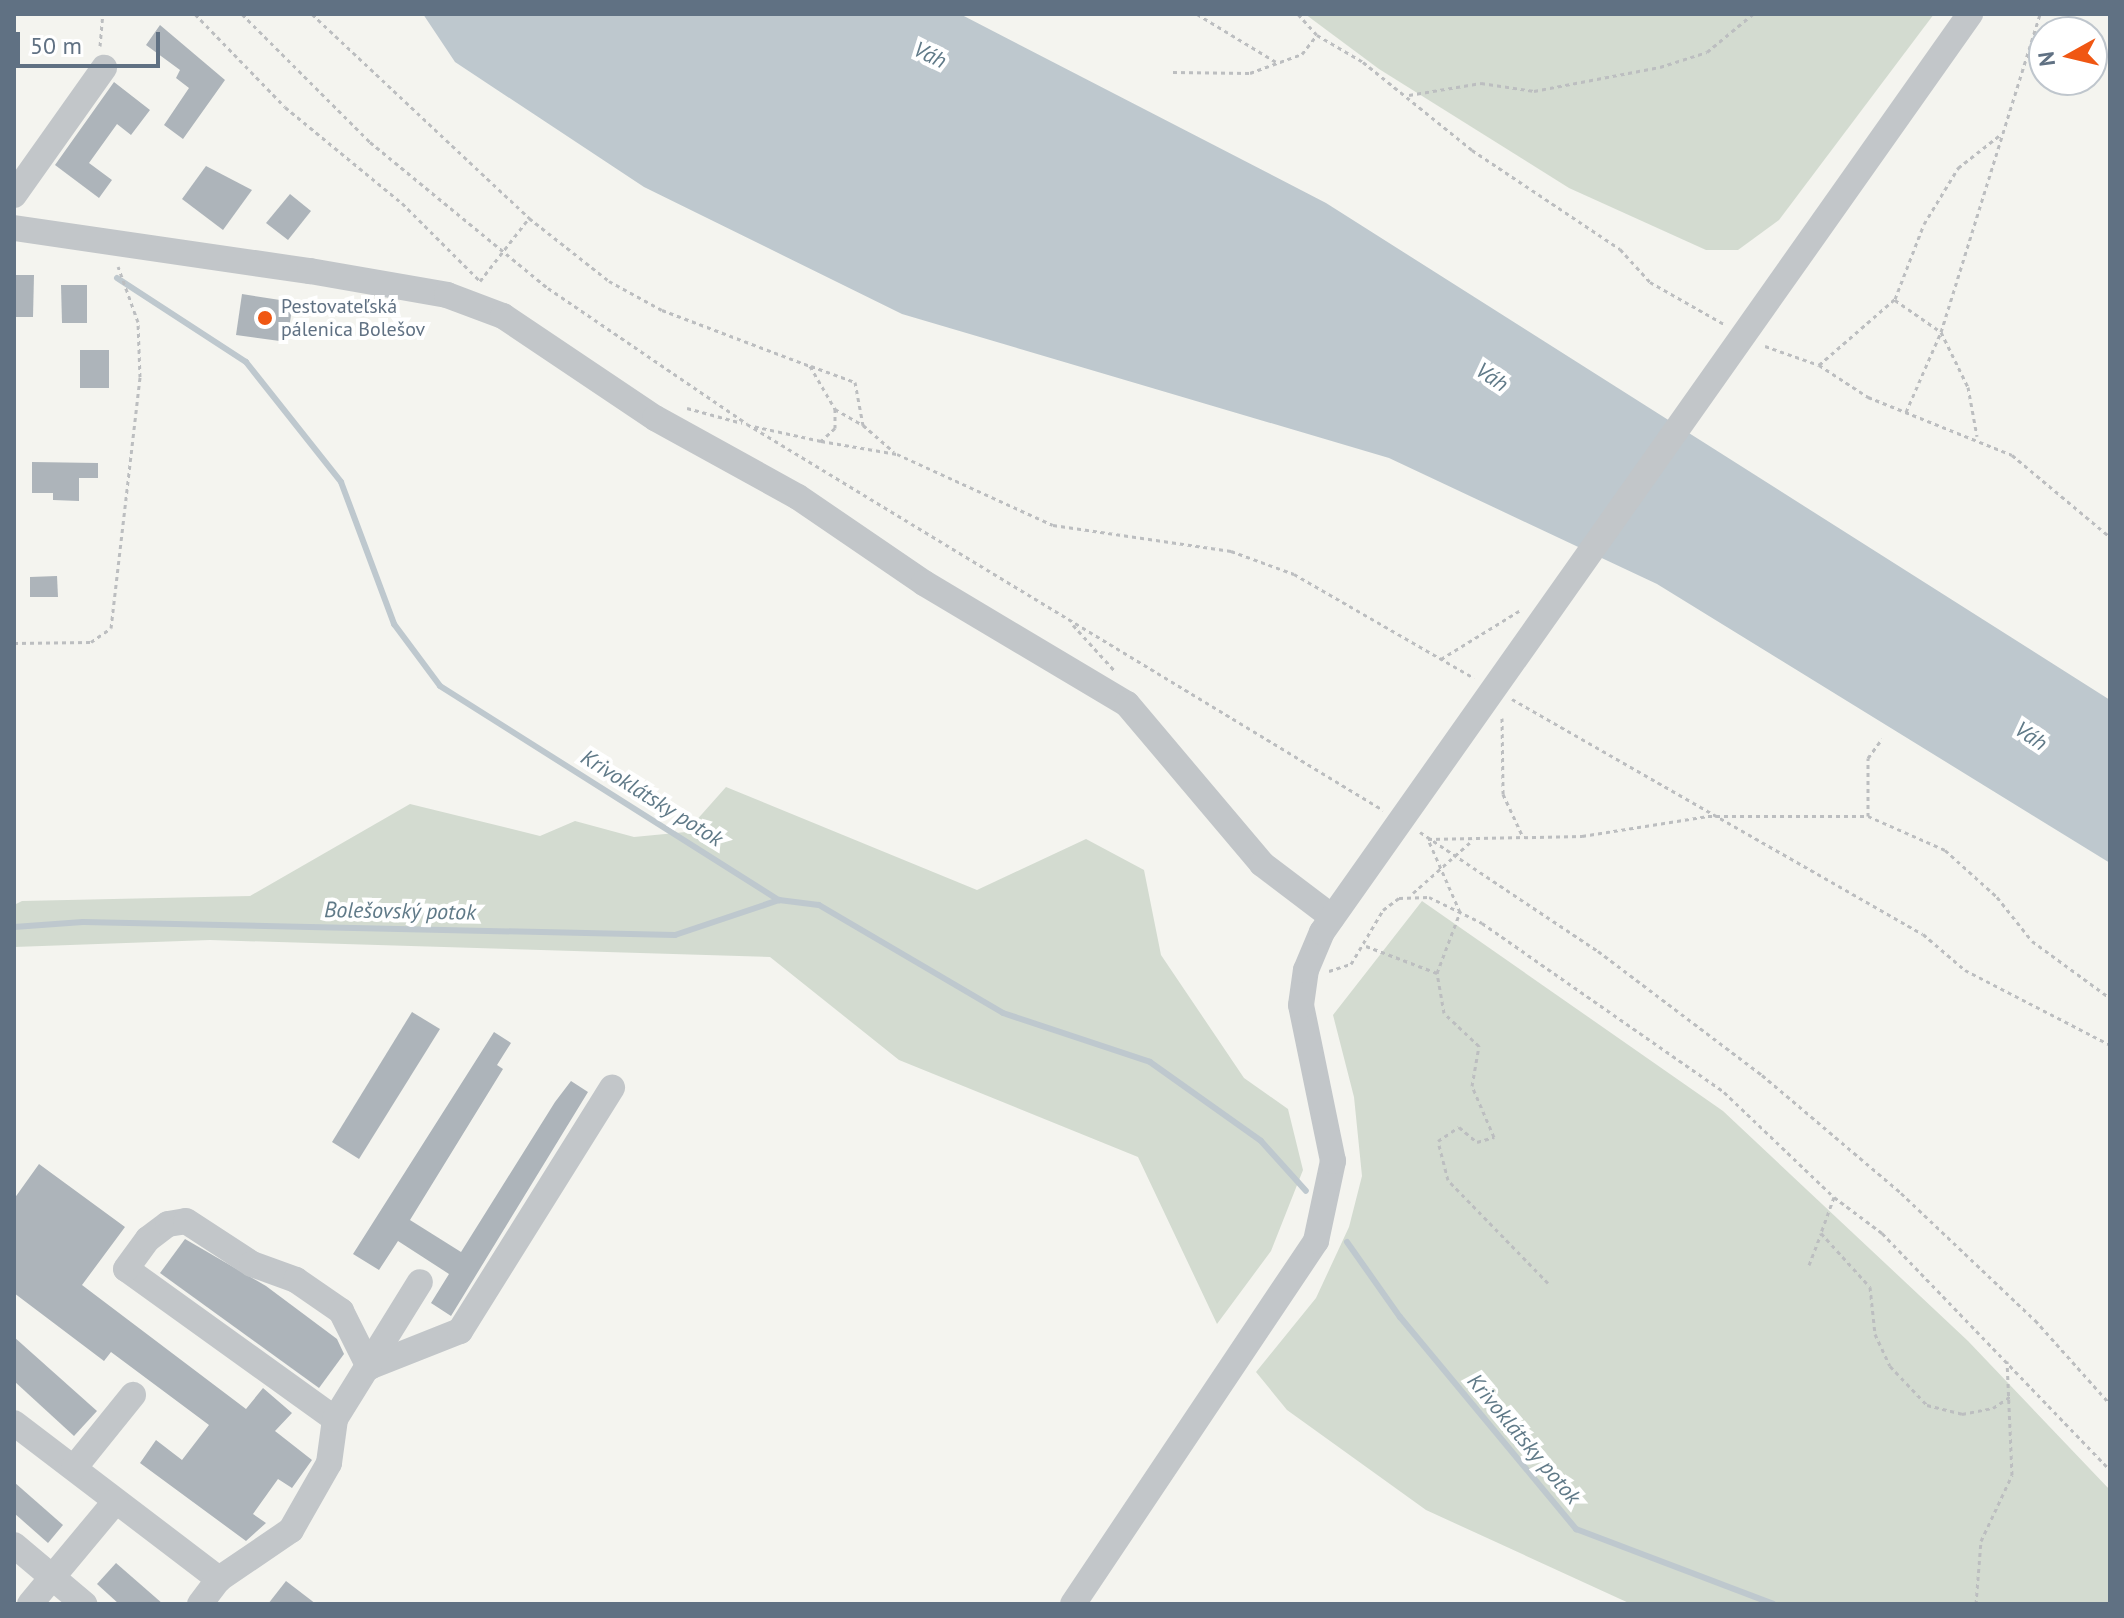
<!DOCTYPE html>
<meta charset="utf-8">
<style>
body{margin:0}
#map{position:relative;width:2124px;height:1618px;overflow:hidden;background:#f4f4ef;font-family:"PT Sans",sans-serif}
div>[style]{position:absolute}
.green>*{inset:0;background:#d3dbd0}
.water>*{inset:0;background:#bec8ce}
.stream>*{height:6px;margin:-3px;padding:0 3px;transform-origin:3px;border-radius:3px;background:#bec8ce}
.building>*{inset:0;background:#adb4ba}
.path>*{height:3px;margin-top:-1.5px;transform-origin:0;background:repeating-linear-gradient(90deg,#bcbec0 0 4px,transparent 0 8px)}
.minor>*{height:26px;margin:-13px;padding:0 13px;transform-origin:13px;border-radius:13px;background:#c2c6c9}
.dots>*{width:22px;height:22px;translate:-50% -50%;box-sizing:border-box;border:4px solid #fff;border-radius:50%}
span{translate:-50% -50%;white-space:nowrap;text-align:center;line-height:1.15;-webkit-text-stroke:8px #fff;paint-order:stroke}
.poi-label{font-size:20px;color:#607183}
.left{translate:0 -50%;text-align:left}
.water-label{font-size:22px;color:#607a88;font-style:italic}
.frame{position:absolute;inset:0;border:16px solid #607183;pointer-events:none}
.north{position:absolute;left:2028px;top:16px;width:80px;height:80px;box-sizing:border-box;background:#fff;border:2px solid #bfc6cd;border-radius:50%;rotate:262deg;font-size:22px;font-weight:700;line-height:32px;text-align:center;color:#607183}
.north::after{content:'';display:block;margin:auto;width:28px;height:36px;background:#f05713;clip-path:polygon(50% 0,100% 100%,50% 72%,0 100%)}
.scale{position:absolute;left:16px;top:32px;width:144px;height:36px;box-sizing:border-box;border:4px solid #607183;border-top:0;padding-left:10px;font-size:24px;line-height:28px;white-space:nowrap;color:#607183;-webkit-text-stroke:6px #fff;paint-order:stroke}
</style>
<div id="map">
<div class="green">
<div style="clip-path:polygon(1305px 14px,1934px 14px,1779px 220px,1738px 250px,1706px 250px,1569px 188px,1379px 69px)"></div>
<div style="clip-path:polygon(726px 787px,977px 890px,1086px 839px,1144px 870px,1161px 955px,1244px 1078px,1288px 1109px,1303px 1170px,1271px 1251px,1217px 1324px,1138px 1157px,899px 1060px,770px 957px,210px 940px,14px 947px,14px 905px,22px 901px,250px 896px,410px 804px,540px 836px,575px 821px,634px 837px,686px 832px)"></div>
<div style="clip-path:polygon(1422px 901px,1723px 1111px,1968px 1341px,2110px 1490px,2110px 1604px,1631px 1604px,1426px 1510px,1287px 1410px,1256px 1372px,1316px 1298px,1349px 1227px,1362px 1176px,1354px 1097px,1333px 1015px)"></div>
</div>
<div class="water">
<div style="clip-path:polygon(423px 14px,960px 14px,1326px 203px,2110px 700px,2110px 863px,1657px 584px,1389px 458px,902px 314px,644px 187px,455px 62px)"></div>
</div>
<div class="stream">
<div style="left:117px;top:278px;width:154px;rotate:33.1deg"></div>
<div style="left:246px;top:362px;width:153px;rotate:51.6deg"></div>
<div style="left:341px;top:482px;width:152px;rotate:69.5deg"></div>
<div style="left:394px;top:624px;width:77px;rotate:53.4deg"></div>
<div style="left:440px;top:686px;width:401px;rotate:32.3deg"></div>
<div style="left:779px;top:900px;width:40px;rotate:7.1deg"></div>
<div style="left:819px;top:905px;width:213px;rotate:30.4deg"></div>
<div style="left:1003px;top:1013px;width:155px;rotate:18.4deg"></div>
<div style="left:1150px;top:1062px;width:136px;rotate:35.4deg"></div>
<div style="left:1261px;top:1141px;width:67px;rotate:48deg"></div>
<div style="left:14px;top:927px;width:69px;rotate:-4.1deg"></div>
<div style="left:83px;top:922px;width:592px;rotate:1.26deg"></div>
<div style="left:675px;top:935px;width:110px;rotate:-18.6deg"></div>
<div style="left:1347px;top:1242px;width:92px;rotate:54.8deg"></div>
<div style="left:1400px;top:1317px;width:276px;rotate:50.3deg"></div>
<div style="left:1576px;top:1529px;width:211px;rotate:20.8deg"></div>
</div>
<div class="building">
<div style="clip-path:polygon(160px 25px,225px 80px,183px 139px,164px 125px,189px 88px,176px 78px,180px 70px,146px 45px)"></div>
<div style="clip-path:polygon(114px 82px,150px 110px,131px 135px,117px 124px,89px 163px,112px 180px,99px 198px,55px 165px)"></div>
<div style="clip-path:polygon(206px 166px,252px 190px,223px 230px,182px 199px)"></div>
<div style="clip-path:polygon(290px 194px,311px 211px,288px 240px,266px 223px)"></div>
<div style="clip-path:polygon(14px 275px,34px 275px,33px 317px,14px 317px)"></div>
<div style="clip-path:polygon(61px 285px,87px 285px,87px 323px,62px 323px)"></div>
<div style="clip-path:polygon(242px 294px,293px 302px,287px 342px,236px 335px)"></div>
<div style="clip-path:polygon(80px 350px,109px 350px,109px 388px,80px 388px)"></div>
<div style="clip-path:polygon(32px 462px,98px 463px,98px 478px,79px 478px,79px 501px,53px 500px,53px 493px,32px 493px)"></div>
<div style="clip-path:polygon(57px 576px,58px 597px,30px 597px,30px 577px)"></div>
<div style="clip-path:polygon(412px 1012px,440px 1029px,359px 1159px,332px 1142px)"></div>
<div style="clip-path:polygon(494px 1032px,511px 1043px,497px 1065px,503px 1069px,410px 1220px,461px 1252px,555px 1102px,571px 1081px,588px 1092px,451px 1316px,431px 1303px,449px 1274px,398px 1241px,379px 1270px,353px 1254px)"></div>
<div style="clip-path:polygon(39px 1164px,125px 1227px,82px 1285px,246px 1409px,263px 1388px,292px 1413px,275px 1431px,312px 1460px,292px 1488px,278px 1479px,253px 1514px,266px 1523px,246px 1541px,140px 1463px,156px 1440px,182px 1460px,209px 1425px,111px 1352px,104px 1361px,14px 1293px,14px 1199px)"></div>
<div style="clip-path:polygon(185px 1239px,266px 1286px,337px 1339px,344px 1354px,319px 1388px,160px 1273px)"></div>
<div style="clip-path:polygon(14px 1337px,97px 1411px,74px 1436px,14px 1381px)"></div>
<div style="clip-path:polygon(14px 1482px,63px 1525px,48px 1543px,14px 1513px)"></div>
<div style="clip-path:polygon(116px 1563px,163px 1604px,119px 1604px,97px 1584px)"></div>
<div style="clip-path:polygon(286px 1581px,316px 1604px,268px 1604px)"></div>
</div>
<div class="path">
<div style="left:195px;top:14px;width:129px;rotate:45.9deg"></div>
<div style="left:285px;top:107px;width:151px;rotate:39.4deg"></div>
<div style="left:402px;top:203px;width:110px;rotate:45deg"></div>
<div style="left:242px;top:14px;width:181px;rotate:45deg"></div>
<div style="left:370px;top:142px;width:230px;rotate:39.4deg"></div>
<div style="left:548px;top:288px;width:241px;rotate:34.3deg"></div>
<div style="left:747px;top:424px;width:744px;rotate:31.25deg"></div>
<div style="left:312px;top:14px;width:298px;rotate:43.2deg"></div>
<div style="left:529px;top:218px;width:102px;rotate:38.2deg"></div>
<div style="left:609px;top:281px;width:60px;rotate:28.7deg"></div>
<div style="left:662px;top:310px;width:158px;rotate:20.7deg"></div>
<div style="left:810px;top:366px;width:50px;rotate:59.8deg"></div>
<div style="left:835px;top:409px;width:19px;rotate:90deg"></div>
<div style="left:835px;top:428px;width:19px;rotate:137deg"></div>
<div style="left:821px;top:441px;width:70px;rotate:-167.6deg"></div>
<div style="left:1197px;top:14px;width:95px;rotate:31.2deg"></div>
<div style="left:1298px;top:14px;width:28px;rotate:48deg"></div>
<div style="left:1317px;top:35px;width:53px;rotate:30.4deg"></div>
<div style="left:1363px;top:62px;width:140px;rotate:38.9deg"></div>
<div style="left:1472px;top:150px;width:178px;rotate:33.8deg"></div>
<div style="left:1620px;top:249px;width:45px;rotate:47.7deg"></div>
<div style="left:1650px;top:282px;width:85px;rotate:29.6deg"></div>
<div style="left:100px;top:46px;width:32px;rotate:-85deg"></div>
<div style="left:1173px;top:72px;width:77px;rotate:0.7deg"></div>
<div style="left:1250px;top:73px;width:55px;rotate:-20.1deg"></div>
<div style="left:1302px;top:54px;width:24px;rotate:-52deg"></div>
<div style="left:1409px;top:95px;width:73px;rotate:-9.5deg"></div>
<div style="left:1481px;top:83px;width:54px;rotate:8.6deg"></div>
<div style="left:1534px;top:91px;width:128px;rotate:-10.8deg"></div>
<div style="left:1660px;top:67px;width:49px;rotate:-17.7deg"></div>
<div style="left:1707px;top:52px;width:60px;rotate:-39.6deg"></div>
<div style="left:480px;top:281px;width:80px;rotate:-52.1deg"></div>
<div style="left:1895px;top:300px;width:56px;rotate:34.8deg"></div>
<div style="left:1941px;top:332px;width:61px;rotate:63.9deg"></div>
<div style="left:1968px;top:387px;width:50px;rotate:79.6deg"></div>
<div style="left:1765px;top:346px;width:57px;rotate:19.4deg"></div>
<div style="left:1819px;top:365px;width:59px;rotate:33.1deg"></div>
<div style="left:1868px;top:397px;width:155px;rotate:21.9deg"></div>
<div style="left:2012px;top:455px;width:128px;rotate:39.9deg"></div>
<div style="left:1819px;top:365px;width:101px;rotate:-41deg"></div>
<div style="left:1895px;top:299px;width:80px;rotate:-68.9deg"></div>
<div style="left:1924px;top:224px;width:66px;rotate:-58.7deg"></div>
<div style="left:1958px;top:168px;width:53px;rotate:-38.2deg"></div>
<div style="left:811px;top:366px;width:47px;rotate:20deg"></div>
<div style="left:855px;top:382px;width:44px;rotate:79.5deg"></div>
<div style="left:863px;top:425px;width:41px;rotate:41.1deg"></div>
<div style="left:687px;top:408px;width:57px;rotate:15.3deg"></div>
<div style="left:835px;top:409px;width:32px;rotate:30deg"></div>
<div style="left:1906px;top:412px;width:87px;rotate:-66.4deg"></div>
<div style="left:1941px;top:332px;width:333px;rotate:-72.7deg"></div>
<div style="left:821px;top:441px;width:77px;rotate:9.7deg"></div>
<div style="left:897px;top:454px;width:171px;rotate:24.5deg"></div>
<div style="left:1053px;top:525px;width:180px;rotate:8.3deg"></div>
<div style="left:1231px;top:551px;width:67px;rotate:20.1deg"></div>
<div style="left:1294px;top:574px;width:208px;rotate:30deg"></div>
<div style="left:1073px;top:625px;width:61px;rotate:47.7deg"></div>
<div style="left:14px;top:643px;width:77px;rotate:-0.7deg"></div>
<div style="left:91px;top:642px;width:24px;rotate:-35deg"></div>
<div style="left:111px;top:628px;width:253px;rotate:-83.4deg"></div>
<div style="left:140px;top:377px;width:55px;rotate:-92.1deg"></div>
<div style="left:138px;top:322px;width:59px;rotate:-109.7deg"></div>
<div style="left:1441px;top:659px;width:92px;rotate:-31.6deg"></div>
<div style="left:1512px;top:699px;width:473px;rotate:29.8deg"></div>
<div style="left:1923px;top:934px;width:55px;rotate:40.6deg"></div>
<div style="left:1965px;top:970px;width:163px;rotate:27.3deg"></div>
<div style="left:1502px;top:718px;width:76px;rotate:89.2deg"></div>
<div style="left:1503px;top:794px;width:47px;rotate:65.1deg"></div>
<div style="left:1868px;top:816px;width:58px;rotate:-90deg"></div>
<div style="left:1868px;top:758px;width:24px;rotate:-54deg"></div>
<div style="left:1420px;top:832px;width:214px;rotate:33.8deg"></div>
<div style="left:1598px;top:951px;width:206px;rotate:37.1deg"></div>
<div style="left:1762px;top:1075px;width:182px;rotate:40.3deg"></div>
<div style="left:1901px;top:1193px;width:185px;rotate:43.5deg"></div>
<div style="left:2035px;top:1320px;width:113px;rotate:48.2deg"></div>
<div style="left:1413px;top:893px;width:80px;rotate:-41.5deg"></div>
<div style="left:1366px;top:946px;width:76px;rotate:20.8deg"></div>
<div style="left:1329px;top:971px;width:23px;rotate:-18deg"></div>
<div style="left:1351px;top:964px;width:63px;rotate:-59.3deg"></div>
<div style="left:1383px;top:910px;width:20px;rotate:-37deg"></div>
<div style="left:1399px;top:898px;width:30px;rotate:-2deg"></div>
<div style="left:1429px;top:897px;width:59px;rotate:26.1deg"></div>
<div style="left:1482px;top:923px;width:295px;rotate:34.9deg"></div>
<div style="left:1724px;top:1092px;width:152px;rotate:43.7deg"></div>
<div style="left:1834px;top:1197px;width:60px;rotate:36.9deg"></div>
<div style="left:1882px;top:1233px;width:329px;rotate:46.1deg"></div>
<div style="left:1834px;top:1197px;width:38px;rotate:110deg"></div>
<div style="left:1821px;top:1233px;width:73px;rotate:47.8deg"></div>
<div style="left:1870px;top:1287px;width:47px;rotate:83.9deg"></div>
<div style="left:1875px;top:1334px;width:35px;rotate:65deg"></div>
<div style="left:1890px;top:1366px;width:54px;rotate:46.5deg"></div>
<div style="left:1927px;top:1405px;width:36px;rotate:14deg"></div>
<div style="left:1962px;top:1414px;width:32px;rotate:-11deg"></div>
<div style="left:1993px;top:1408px;width:23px;rotate:-34deg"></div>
<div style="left:1809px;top:1265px;width:34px;rotate:-69deg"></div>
<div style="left:1548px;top:1283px;width:144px;rotate:-134.2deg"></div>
<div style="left:1448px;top:1180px;width:40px;rotate:-104.4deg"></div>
<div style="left:1438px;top:1141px;width:25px;rotate:-34deg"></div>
<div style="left:1459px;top:1127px;width:23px;rotate:40deg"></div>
<div style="left:1477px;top:1142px;width:18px;rotate:-16deg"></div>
<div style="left:1494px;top:1137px;width:56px;rotate:-113.3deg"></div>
<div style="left:1472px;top:1086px;width:41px;rotate:-80.1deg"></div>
<div style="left:1479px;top:1046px;width:48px;rotate:-136.7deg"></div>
<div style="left:1444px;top:1013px;width:41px;rotate:-99.9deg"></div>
<div style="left:1437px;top:973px;width:65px;rotate:-69.3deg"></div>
<div style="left:1460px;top:912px;width:80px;rotate:-113.7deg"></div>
<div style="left:1428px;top:839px;width:154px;rotate:-1.1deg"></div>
<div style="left:1582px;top:836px;width:128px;rotate:-9deg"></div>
<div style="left:1708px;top:816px;width:160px"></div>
<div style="left:1868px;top:816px;width:84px;rotate:23.8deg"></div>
<div style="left:1945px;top:850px;width:70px;rotate:42.1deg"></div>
<div style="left:1997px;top:897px;width:56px;rotate:51.5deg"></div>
<div style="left:2032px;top:941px;width:97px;rotate:36.2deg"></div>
<div style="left:1976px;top:1604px;width:63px;rotate:-85.5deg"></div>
<div style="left:1981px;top:1541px;width:73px;rotate:-64.8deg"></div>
<div style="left:2012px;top:1475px;width:114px;rotate:-92.5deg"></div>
</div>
<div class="minor">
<div style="left:14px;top:195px;width:156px;rotate:-54.7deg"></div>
<div style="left:14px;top:228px;width:299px;rotate:8.3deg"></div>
<div style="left:310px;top:271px;width:139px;rotate:9.9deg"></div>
<div style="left:447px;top:295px;width:60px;rotate:20.6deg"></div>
<div style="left:503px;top:316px;width:183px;rotate:33.9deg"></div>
<div style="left:655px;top:418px;width:163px;rotate:28.9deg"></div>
<div style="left:798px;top:497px;width:153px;rotate:34.3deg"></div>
<div style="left:924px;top:583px;width:236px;rotate:30.8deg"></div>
<div style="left:1127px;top:704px;width:209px;rotate:49.8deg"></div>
<div style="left:1262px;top:864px;width:88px;rotate:37.1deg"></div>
<div style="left:335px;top:1419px;width:257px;rotate:-144.3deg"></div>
<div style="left:126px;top:1269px;width:37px;rotate:-54deg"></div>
<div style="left:148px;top:1239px;width:25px;rotate:-37deg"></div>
<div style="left:168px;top:1224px;width:18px;rotate:-9deg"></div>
<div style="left:186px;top:1221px;width:79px;rotate:33.1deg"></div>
<div style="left:252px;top:1264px;width:47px;rotate:20deg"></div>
<div style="left:296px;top:1280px;width:55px;rotate:34.6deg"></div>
<div style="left:341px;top:1311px;width:63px;rotate:63.4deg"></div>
<div style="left:369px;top:1367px;width:98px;rotate:-21.6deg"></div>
<div style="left:460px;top:1331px;width:287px;rotate:-58deg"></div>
<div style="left:14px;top:1423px;width:258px;rotate:37.3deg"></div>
<div style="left:74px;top:1468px;width:94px;rotate:-51.1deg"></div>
<div style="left:14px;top:1545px;width:92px;rotate:40.1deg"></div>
<div style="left:30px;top:1604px;width:133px;rotate:-50.2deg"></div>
<div style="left:200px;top:1604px;width:31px;rotate:-53deg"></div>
<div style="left:219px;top:1579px;width:87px;rotate:-34.2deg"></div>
<div style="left:291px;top:1530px;width:77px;rotate:-60.4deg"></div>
<div style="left:329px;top:1463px;width:44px;rotate:-82.2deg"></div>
<div style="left:335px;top:1419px;width:161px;rotate:-58.2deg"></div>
<div style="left:1073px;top:1604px;width:437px;rotate:-56.2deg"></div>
<div style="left:1316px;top:1241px;width:82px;rotate:-78deg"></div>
<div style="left:1333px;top:1161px;width:159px;rotate:-101.6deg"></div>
<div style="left:1301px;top:1005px;width:35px;rotate:-82deg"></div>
<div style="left:1306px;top:970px;width:41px;rotate:-67.2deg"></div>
<div style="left:1322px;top:932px;width:1124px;rotate:-54.78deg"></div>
</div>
<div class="dots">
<div style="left:265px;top:318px;background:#f05713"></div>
</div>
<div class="poi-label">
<span class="left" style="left:281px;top:318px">Pestovateľská<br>pálenica Bolešov</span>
</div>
<div class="water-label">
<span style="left:930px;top:55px;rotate:26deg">Váh</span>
<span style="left:1492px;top:377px;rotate:34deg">Váh</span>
<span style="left:2031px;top:736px;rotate:34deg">Váh</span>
<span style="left:652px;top:798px;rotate:32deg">Krivoklátsky potok</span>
<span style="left:400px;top:911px;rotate:1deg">Bolešovský potok</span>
<span style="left:1524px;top:1439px;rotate:50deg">Krivoklátsky potok</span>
</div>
<div class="frame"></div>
<div class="north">N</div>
<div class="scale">50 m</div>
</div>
